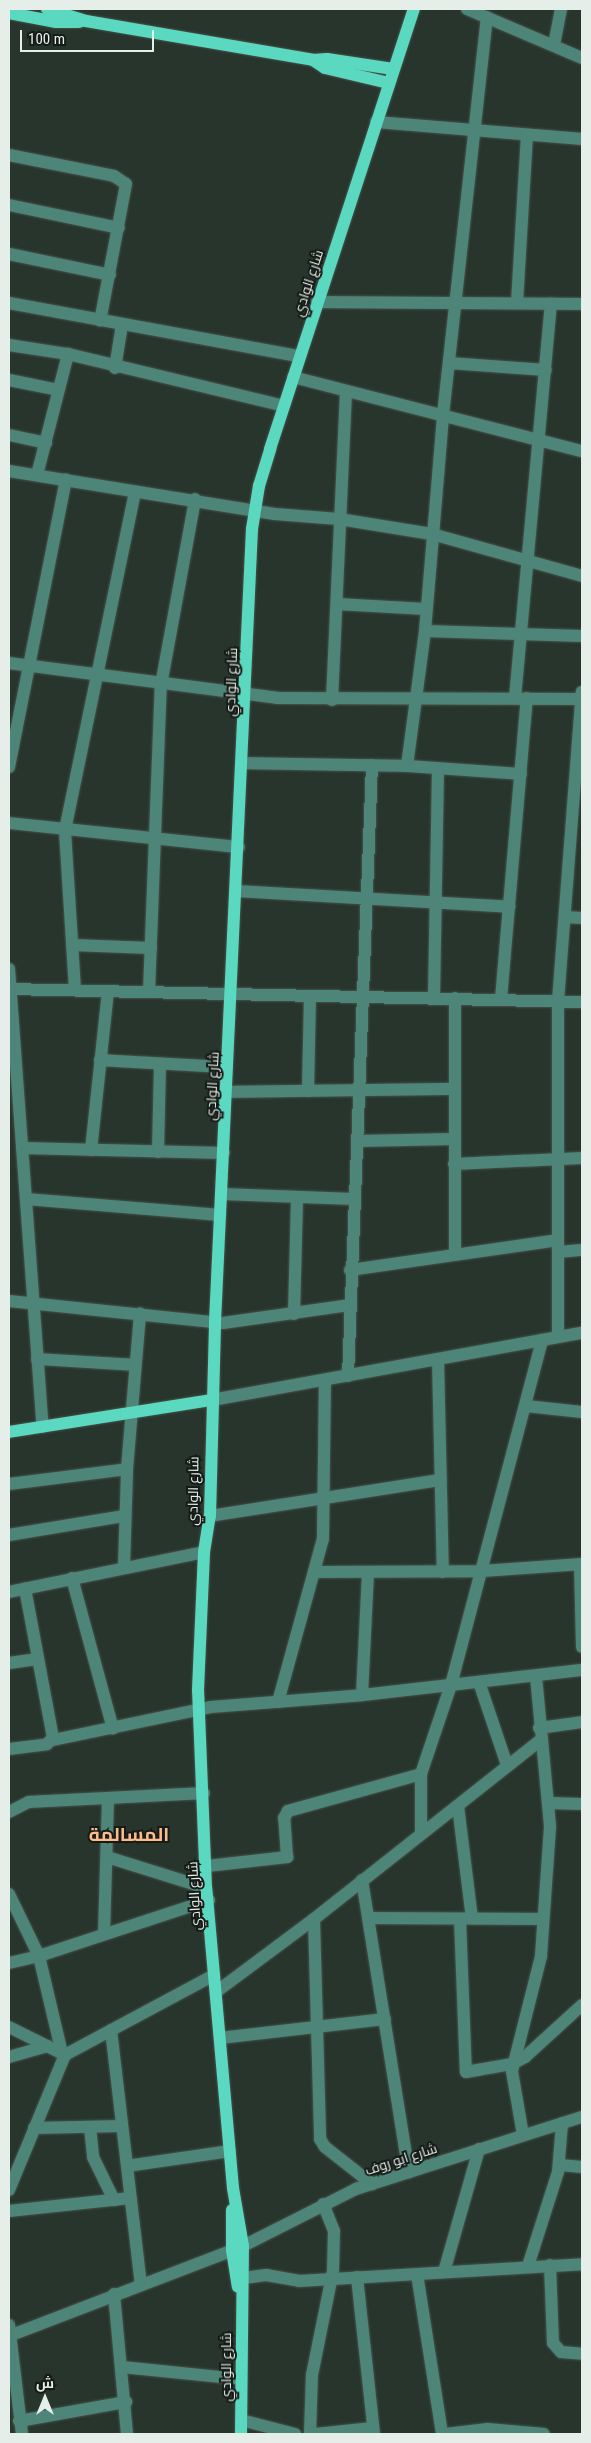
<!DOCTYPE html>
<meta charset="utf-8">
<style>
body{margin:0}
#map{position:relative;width:591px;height:2443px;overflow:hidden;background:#28352d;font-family:"Roboto Condensed",Cairo,sans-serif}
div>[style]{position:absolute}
.roads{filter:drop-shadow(0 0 1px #46534b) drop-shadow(0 0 1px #46534b)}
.minor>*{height:12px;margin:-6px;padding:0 6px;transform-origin:6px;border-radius:6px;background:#4d8579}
.major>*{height:12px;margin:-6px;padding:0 6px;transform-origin:6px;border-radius:6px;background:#5ad8c0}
span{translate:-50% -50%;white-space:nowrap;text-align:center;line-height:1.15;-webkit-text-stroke:4px #151b17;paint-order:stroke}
.street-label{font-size:14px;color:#e6eee9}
.district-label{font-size:19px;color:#fdba8a;font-weight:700}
.frame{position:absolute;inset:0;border:10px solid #e6eee9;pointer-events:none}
.north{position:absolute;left:20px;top:2373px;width:50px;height:50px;-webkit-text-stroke:4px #151b17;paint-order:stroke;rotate:0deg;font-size:14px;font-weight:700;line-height:20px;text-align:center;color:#e6eee9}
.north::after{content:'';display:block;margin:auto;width:18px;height:22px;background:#e6eee9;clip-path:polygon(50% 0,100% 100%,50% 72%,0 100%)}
.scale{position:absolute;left:20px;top:30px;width:134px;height:22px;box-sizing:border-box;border:2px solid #e6eee9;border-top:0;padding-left:6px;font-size:15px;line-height:18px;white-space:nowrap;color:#e6eee9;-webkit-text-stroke:4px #151b17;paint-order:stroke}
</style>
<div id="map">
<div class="roads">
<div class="minor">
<div style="left:467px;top:9px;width:125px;rotate:23.1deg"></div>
<div style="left:554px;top:45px;width:37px;rotate:-79deg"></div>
<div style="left:376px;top:122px;width:207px;rotate:4.7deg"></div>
<div style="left:9px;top:155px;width:107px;rotate:11.3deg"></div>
<div style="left:114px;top:176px;width:14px;rotate:34deg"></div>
<div style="left:126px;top:184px;width:139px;rotate:100.7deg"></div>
<div style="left:9px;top:205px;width:112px;rotate:11.8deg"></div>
<div style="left:9px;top:254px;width:103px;rotate:11.7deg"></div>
<div style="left:317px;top:302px;width:265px;rotate:0.4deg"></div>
<div style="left:9px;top:303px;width:295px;rotate:10.4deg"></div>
<div style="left:517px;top:303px;width:168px;rotate:-86.6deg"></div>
<div style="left:9px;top:345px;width:60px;rotate:8.7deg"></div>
<div style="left:449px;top:363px;width:97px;rotate:4.1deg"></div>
<div style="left:115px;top:368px;width:44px;rotate:-80.8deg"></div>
<div style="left:293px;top:377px;width:298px;rotate:14.4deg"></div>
<div style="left:9px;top:380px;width:50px;rotate:11.5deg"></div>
<div style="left:9px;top:435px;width:38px;rotate:12deg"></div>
<div style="left:9px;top:471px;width:269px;rotate:9.2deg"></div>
<div style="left:275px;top:514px;width:64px;rotate:4.5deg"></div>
<div style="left:339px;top:519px;width:94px;rotate:9.2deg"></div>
<div style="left:432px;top:534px;width:156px;rotate:15.6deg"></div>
<div style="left:37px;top:475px;width:125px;rotate:-75.6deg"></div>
<div style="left:68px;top:354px;width:222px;rotate:13.5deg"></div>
<div style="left:337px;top:604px;width:89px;rotate:3.2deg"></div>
<div style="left:425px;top:631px;width:157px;rotate:1.8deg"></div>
<div style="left:9px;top:663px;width:270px;rotate:7.4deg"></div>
<div style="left:277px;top:698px;width:305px;rotate:0.2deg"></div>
<div style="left:515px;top:698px;width:396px;rotate:-84.8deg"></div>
<div style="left:332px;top:700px;width:309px;rotate:-87.4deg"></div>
<div style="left:243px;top:763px;width:164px;rotate:1deg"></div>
<div style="left:407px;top:766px;width:136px;rotate:-82.4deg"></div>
<div style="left:425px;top:631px;width:217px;rotate:-85.2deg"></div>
<div style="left:443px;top:415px;width:400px;rotate:-83.7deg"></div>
<div style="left:407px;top:766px;width:114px;rotate:4deg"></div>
<div style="left:9px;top:767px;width:293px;rotate:-78.8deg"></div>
<div style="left:9px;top:823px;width:231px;rotate:6deg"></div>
<div style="left:236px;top:891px;width:274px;rotate:3.3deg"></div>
<div style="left:565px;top:917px;width:17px;rotate:3deg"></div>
<div style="left:72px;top:945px;width:79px;rotate:2.2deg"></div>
<div style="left:9px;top:969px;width:459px;rotate:85.8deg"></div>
<div style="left:9px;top:989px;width:573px;rotate:1.3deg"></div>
<div style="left:75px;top:990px;width:160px;rotate:-93.6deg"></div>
<div style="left:65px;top:830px;width:345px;rotate:-78.3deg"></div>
<div style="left:149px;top:992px;width:307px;rotate:-87.8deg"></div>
<div style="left:161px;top:685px;width:189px;rotate:-79.6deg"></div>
<div style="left:434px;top:998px;width:230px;rotate:-89deg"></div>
<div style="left:501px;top:999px;width:302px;rotate:-85.1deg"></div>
<div style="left:100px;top:1060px;width:127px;rotate:3.2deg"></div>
<div style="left:308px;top:1091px;width:95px;rotate:-88.8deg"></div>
<div style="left:226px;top:1092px;width:229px;rotate:-0.8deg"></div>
<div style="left:357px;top:1141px;width:98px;rotate:-1.2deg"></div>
<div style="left:22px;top:1148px;width:202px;rotate:1.4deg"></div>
<div style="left:91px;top:1150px;width:160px;rotate:-83.9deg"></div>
<div style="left:158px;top:1152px;width:88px;rotate:-88.7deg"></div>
<div style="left:454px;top:1164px;width:128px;rotate:-2.7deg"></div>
<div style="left:222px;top:1194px;width:132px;rotate:2.2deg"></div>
<div style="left:26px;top:1199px;width:195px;rotate:4.7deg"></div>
<div style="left:558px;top:1252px;width:24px;rotate:-5deg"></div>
<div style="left:455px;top:1253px;width:255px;rotate:-90deg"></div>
<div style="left:350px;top:1270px;width:210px;rotate:-8.2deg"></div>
<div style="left:9px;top:1301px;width:215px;rotate:5.9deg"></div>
<div style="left:223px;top:1323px;width:127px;rotate:-8.1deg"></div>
<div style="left:294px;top:1314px;width:115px;rotate:-88.5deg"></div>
<div style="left:558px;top:1337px;width:336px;rotate:-90deg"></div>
<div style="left:558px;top:1001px;width:310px;rotate:-85.6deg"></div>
<div style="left:37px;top:1359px;width:98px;rotate:3.5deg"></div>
<div style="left:438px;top:1359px;width:213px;rotate:88.7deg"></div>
<div style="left:348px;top:1376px;width:611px;rotate:-87.75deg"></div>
<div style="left:212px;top:1400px;width:376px;rotate:-10.3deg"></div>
<div style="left:526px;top:1406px;width:56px;rotate:6.1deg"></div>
<div style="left:9px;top:1484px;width:119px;rotate:-7.2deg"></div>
<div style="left:210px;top:1516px;width:233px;rotate:-8.9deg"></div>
<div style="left:9px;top:1535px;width:117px;rotate:-9.4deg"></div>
<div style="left:580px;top:1564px;width:83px;rotate:88.6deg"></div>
<div style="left:124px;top:1567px;width:98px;rotate:-88.2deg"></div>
<div style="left:127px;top:1469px;width:156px;rotate:-85.2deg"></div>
<div style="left:315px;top:1572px;width:167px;rotate:-0.3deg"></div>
<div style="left:482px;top:1571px;width:100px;rotate:-4deg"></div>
<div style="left:72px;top:1578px;width:156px;rotate:74.8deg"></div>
<div style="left:9px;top:1592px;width:199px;rotate:-11.6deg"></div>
<div style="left:9px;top:1663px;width:29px;rotate:-8deg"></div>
<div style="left:479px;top:1682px;width:88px;rotate:71.4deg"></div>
<div style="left:362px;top:1695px;width:122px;rotate:-87.2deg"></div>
<div style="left:278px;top:1702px;width:169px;rotate:-74.6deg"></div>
<div style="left:323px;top:1539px;width:159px;rotate:-89.3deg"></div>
<div style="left:539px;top:1728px;width:43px;rotate:-7.9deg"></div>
<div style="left:53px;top:1740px;width:161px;rotate:-11.8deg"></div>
<div style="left:211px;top:1707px;width:151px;rotate:-4.5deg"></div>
<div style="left:362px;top:1695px;width:221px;rotate:-6.5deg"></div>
<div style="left:9px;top:1749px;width:38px;rotate:-7deg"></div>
<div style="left:47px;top:1744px;width:8px;rotate:-45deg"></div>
<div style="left:53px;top:1738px;width:152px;rotate:-100.6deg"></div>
<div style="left:550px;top:1803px;width:32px;rotate:2deg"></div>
<div style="left:458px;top:1806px;width:113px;rotate:82.9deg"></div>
<div style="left:9px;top:1812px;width:22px;rotate:-27deg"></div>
<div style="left:29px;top:1802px;width:175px;rotate:-2.9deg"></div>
<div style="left:421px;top:1832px;width:58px;rotate:-90deg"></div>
<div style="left:107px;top:1857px;width:104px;rotate:17.4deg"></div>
<div style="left:207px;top:1866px;width:81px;rotate:-6.4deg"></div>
<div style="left:287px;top:1857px;width:39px;rotate:-94deg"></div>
<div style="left:284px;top:1818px;width:8px;rotate:-60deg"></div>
<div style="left:288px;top:1811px;width:138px;rotate:-15.5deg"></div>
<div style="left:421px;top:1774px;width:94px;rotate:-71.4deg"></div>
<div style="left:451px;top:1685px;width:357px;rotate:-75.2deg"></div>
<div style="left:362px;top:1880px;width:296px;rotate:80.9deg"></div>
<div style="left:9px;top:1894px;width:69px;rotate:64.2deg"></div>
<div style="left:39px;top:1956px;width:100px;rotate:76.7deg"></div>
<div style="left:368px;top:1918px;width:175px;rotate:0.3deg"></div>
<div style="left:314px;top:1919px;width:220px;rotate:88.4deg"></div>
<div style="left:320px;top:2139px;width:9px;rotate:58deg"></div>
<div style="left:325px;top:2147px;width:60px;rotate:38.2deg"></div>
<div style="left:460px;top:1919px;width:153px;rotate:87.8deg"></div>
<div style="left:466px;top:2072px;width:47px;rotate:-9.9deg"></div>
<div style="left:512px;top:2064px;width:15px;rotate:-28deg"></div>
<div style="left:525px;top:2057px;width:77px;rotate:-42.4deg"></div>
<div style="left:104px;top:1934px;width:135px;rotate:-88.3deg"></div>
<div style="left:9px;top:1963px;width:31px;rotate:-13deg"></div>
<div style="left:39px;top:1956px;width:179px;rotate:-18.2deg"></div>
<div style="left:216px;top:1992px;width:122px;rotate:-36.7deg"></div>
<div style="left:314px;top:1919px;width:290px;rotate:-38.3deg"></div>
<div style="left:542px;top:1739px;width:62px;rotate:-95.5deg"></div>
<div style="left:9px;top:2027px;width:63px;rotate:26.6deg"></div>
<div style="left:111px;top:2030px;width:257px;rotate:83.3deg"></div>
<div style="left:220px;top:2038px;width:166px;rotate:-6.6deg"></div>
<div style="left:9px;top:2057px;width:40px;rotate:-16deg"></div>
<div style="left:90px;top:2127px;width:30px;rotate:84deg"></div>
<div style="left:93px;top:2157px;width:48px;rotate:64deg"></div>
<div style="left:34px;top:2128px;width:88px;rotate:-1.3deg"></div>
<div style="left:523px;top:2135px;width:65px;rotate:-99.8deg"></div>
<div style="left:512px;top:2071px;width:119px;rotate:-75.8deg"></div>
<div style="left:541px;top:1956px;width:130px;rotate:-86deg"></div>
<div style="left:550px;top:1826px;width:87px;rotate:-95.3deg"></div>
<div style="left:560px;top:2165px;width:22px;rotate:5deg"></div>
<div style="left:127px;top:2166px;width:104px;rotate:-8.3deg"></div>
<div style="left:9px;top:2190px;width:146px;rotate:-67.5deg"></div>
<div style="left:65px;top:2055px;width:169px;rotate:-28.2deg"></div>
<div style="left:9px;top:2211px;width:122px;rotate:-6.1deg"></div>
<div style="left:550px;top:2265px;width:78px;rotate:87.8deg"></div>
<div style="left:553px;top:2343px;width:12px;rotate:48deg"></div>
<div style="left:561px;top:2352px;width:21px;rotate:5deg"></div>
<div style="left:528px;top:2266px;width:99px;rotate:-72.3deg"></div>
<div style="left:558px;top:2172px;width:49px;rotate:-85.3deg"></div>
<div style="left:444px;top:2272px;width:128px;rotate:-74.1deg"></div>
<div style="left:417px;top:2274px;width:162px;rotate:81.1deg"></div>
<div style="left:357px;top:2277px;width:158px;rotate:83.8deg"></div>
<div style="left:244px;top:2278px;width:22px;rotate:-8deg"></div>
<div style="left:266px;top:2275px;width:34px;rotate:10deg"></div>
<div style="left:299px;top:2281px;width:284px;rotate:-3.4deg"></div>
<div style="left:114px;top:2294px;width:141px;rotate:84.7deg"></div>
<div style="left:9px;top:2325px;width:110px;rotate:83.2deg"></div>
<div style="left:9px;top:2336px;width:251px;rotate:-21deg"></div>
<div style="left:243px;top:2246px;width:127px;rotate:-26.8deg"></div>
<div style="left:356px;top:2189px;width:237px;rotate:-17.7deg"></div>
<div style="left:122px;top:2367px;width:120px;rotate:5.8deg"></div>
<div style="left:241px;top:2420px;width:56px;rotate:14.5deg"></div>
<div style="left:19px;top:2421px;width:109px;rotate:-10.1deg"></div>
<div style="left:310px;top:2434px;width:59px;rotate:-88.1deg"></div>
<div style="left:312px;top:2375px;width:106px;rotate:-78.6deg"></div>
<div style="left:333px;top:2271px;width:40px;rotate:-88.6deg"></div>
<div style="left:334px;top:2231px;width:29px;rotate:-112deg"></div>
<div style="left:315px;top:2434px;width:58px;rotate:-5.9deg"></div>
<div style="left:446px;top:2434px;width:42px;rotate:-6.8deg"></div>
<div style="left:488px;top:2429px;width:56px;rotate:5.1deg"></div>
</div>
<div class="major">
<div style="left:47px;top:9px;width:41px;rotate:17.1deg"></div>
<div style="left:86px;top:21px;width:230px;rotate:9.7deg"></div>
<div style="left:313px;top:60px;width:14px;rotate:-4deg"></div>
<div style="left:327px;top:59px;width:67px;rotate:8.6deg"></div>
<div style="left:9px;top:13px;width:48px;rotate:10.8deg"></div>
<div style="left:56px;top:22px;width:23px"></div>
<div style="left:313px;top:60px;width:14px;rotate:34deg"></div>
<div style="left:325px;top:68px;width:66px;rotate:13.2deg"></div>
<div style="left:9px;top:1432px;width:206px;rotate:-9deg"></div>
<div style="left:232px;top:2210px;width:40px;rotate:90deg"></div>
<div style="left:232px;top:2250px;width:37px;rotate:81deg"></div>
<div style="left:241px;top:2434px;width:188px;rotate:-89.4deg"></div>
<div style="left:243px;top:2246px;width:59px;rotate:-99.8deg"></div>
<div style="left:233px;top:2188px;width:301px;rotate:-95.1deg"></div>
<div style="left:206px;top:1888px;width:198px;rotate:-92.3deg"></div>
<div style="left:198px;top:1690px;width:138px;rotate:-87.5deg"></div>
<div style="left:204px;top:1552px;width:36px;rotate:-81deg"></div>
<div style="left:210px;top:1516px;width:194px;rotate:-88.5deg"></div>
<div style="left:215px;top:1322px;width:794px;rotate:-87.33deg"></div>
<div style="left:252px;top:529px;width:44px;rotate:-80.8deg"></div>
<div style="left:259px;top:486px;width:39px;rotate:-73deg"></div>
<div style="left:270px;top:449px;width:463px;rotate:-71.9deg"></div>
</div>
</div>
<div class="street-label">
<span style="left:308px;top:283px;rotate:-72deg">شارع الوادي</span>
<span style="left:231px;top:682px;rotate:-88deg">شارع الوادي</span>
<span style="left:212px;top:1086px;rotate:-87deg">شارع الوادي</span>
<span style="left:193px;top:1491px;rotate:-89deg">شارع الوادي</span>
<span style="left:194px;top:1896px;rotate:-93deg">شارع الوادي</span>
<span style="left:401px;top:2159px;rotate:-18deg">شارع ابو روف</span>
<span style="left:226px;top:2367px;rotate:-90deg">شارع الوادي</span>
</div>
<div class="district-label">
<span style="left:129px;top:1835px">المسالمة</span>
</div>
<div class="frame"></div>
<div class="north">ش</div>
<div class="scale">100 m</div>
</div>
